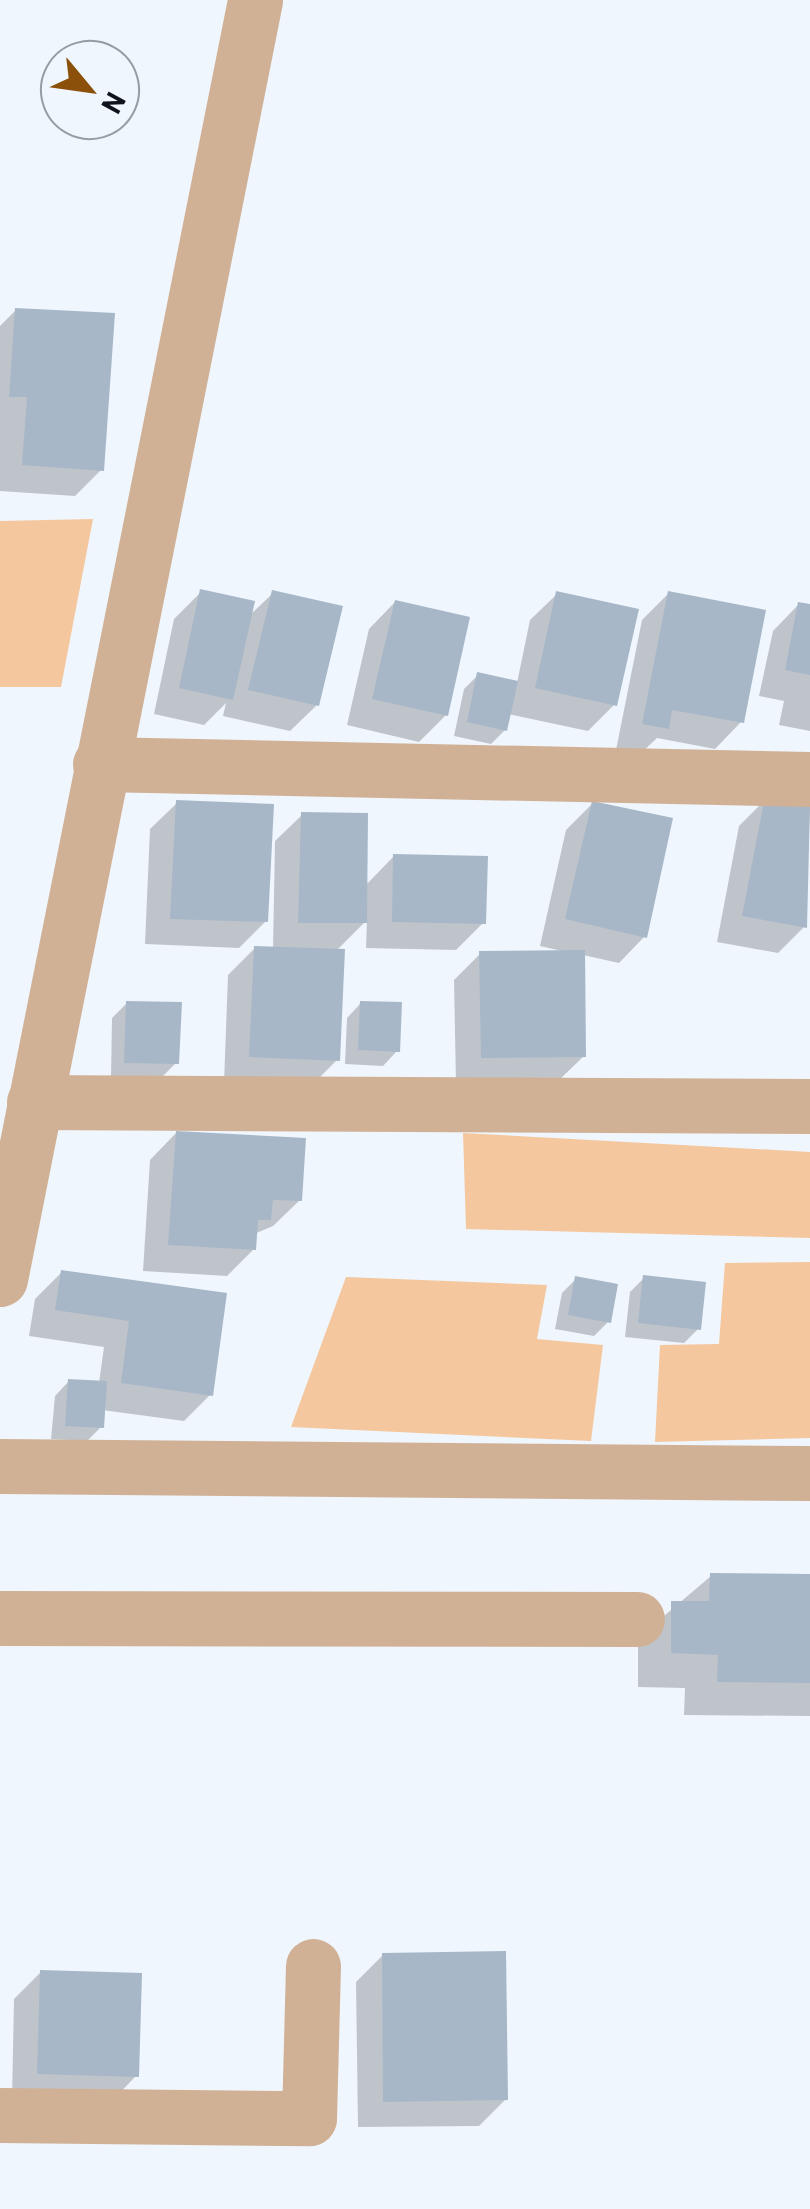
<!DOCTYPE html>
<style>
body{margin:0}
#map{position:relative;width:810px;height:2209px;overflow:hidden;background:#eff6fd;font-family:Barlow,sans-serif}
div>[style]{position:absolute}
.green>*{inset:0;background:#f5c79e}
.shadow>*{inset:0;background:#0003}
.building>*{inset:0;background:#a7b7c8}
.minor>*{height:55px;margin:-27.5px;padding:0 27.5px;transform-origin:27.5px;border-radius:27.5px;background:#d0b196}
span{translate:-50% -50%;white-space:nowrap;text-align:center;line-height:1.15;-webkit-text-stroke:10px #eff6fd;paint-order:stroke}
.north{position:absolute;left:40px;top:40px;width:100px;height:100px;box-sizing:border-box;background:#eff6fd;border:2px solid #959ca2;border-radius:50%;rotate:119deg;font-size:28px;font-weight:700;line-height:40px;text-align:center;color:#0e141a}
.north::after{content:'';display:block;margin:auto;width:35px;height:45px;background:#8b500a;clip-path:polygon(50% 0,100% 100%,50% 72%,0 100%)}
</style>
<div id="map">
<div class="green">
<div style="clip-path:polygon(93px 519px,61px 687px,0 687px,0 521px)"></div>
<div style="clip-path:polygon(463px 1133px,810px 1152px,810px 1238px,466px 1229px)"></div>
<div style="clip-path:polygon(810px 1262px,810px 1438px,655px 1442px,660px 1345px,719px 1344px,725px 1263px)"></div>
<div style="clip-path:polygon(346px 1277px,547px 1285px,537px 1339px,603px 1345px,591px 1441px,291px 1427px)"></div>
</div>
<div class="shadow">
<div style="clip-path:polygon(16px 310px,101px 470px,75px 496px,0 491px,0 326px)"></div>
<div style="clip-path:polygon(201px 592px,248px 617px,273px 593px,317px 705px,290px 731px,223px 716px,226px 703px,204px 725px,154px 714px,174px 619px)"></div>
<div style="clip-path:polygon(669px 593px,741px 722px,715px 749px,657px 738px,640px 754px,616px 750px,642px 620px)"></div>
<div style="clip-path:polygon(557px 594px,615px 704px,588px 731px,508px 714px,505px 730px,491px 744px,454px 736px,464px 689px,478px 675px,517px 683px,530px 620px)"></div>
<div style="clip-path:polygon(395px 602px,446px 715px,419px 742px,347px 725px,369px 629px)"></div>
<div style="clip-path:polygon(799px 604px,810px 607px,810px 731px,779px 725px,784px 701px,759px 696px,773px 631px)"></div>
<div style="clip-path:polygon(766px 799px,810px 807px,805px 926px,778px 953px,717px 942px,739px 826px)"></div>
<div style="clip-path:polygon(177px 803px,266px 921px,239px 948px,145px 944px,150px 829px)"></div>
<div style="clip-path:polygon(593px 803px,645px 936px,619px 963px,583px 955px,584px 1056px,557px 1082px,456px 1084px,454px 980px,480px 954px,562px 951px,540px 946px,566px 830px)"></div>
<div style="clip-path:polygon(302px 815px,365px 886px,394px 856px,483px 923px,456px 950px,366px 948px,367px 920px,335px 952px,337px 1060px,310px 1087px,224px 1083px,228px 975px,255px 948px,273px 949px,275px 841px)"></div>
<div style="clip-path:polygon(127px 1003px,176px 1063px,162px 1077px,111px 1077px,112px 1018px)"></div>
<div style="clip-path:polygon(361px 1003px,397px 1051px,383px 1066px,345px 1064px,347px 1018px)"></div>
<div style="clip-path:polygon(176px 1133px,300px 1200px,273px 1226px,254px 1234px,254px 1249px,227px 1276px,143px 1271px,150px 1160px)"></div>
<div style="clip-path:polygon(62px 1272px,224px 1295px,210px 1395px,184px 1421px,102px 1410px,101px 1427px,87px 1441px,51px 1439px,55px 1396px,69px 1381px,99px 1383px,104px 1347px,29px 1336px,35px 1299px)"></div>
<div style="clip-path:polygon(644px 1278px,698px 1329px,684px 1343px,625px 1337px,630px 1292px)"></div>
<div style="clip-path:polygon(576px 1279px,608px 1322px,594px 1336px,555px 1329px,562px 1293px)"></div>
<div style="clip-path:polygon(711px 1576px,810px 1577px,810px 1716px,684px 1715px,685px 1688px,638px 1687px,638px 1638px)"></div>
<div style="clip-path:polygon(383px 1955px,506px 2099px,479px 2126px,358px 2127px,356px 1982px)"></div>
<div style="clip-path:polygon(41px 1972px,136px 2076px,110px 2103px,12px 2100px,14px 1999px)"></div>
</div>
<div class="building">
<div style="clip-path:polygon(15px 308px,115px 313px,104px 471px,22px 465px,27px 397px,9px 397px)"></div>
<div style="clip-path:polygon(200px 589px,255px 601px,233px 700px,179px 688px)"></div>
<div style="clip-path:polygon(272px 590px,343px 606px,319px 706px,248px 690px)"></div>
<div style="clip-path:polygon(556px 591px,639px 609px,617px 706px,535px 688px)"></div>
<div style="clip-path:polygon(668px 591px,766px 610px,744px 723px,672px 710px,669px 729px,642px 724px)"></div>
<div style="clip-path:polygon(395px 600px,470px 617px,448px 716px,372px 699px)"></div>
<div style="clip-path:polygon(798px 602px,810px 604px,810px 675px,785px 670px)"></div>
<div style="clip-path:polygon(477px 672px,518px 681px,507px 731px,467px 722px)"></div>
<div style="clip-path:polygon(765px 796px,810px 804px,807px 928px,742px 916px)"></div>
<div style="clip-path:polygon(176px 800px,274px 804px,268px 922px,170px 919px)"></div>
<div style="clip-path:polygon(592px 801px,673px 818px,647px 938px,565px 919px)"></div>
<div style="clip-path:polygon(301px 812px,368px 813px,367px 923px,298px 923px)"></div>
<div style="clip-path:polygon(393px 854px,488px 856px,486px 924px,392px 922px)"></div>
<div style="clip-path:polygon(254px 946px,345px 949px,340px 1061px,249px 1057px)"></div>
<div style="clip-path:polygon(585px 950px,586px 1057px,481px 1058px,479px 951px)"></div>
<div style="clip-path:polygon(126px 1001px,182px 1002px,179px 1064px,124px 1063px)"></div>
<div style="clip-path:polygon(360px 1001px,402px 1002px,400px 1052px,358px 1050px)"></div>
<div style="clip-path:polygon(176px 1131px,306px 1138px,302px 1201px,273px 1200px,271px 1220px,258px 1220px,256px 1250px,168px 1245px)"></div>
<div style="clip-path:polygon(61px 1270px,227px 1293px,213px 1396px,121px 1383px,129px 1321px,55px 1310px)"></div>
<div style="clip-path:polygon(643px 1275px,706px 1282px,701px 1330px,638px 1323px)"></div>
<div style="clip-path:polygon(575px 1276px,618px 1284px,611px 1323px,568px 1315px)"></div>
<div style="clip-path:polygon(68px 1379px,107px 1381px,104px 1428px,65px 1426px)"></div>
<div style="clip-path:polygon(710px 1573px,810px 1574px,810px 1683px,717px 1682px,718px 1655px,671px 1653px,671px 1601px,709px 1601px)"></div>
<div style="clip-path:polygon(506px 1951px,508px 2100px,383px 2102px,382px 1953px)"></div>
<div style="clip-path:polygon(40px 1970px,142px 1973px,139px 2077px,37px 2074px)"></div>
</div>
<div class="minor">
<div style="left:100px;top:764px;width:710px;rotate:1.21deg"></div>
<div style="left:34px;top:1102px;width:776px;rotate:0.3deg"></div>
<div style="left:0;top:1279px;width:1304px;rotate:-78.72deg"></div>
<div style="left:0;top:1466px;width:810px;rotate:0.5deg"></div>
<div style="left:0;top:1618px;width:637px;rotate:0.09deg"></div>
<div style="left:0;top:2115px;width:309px;rotate:0.6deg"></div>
<div style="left:309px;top:2118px;width:152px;rotate:-88.5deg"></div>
</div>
<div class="north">N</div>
</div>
